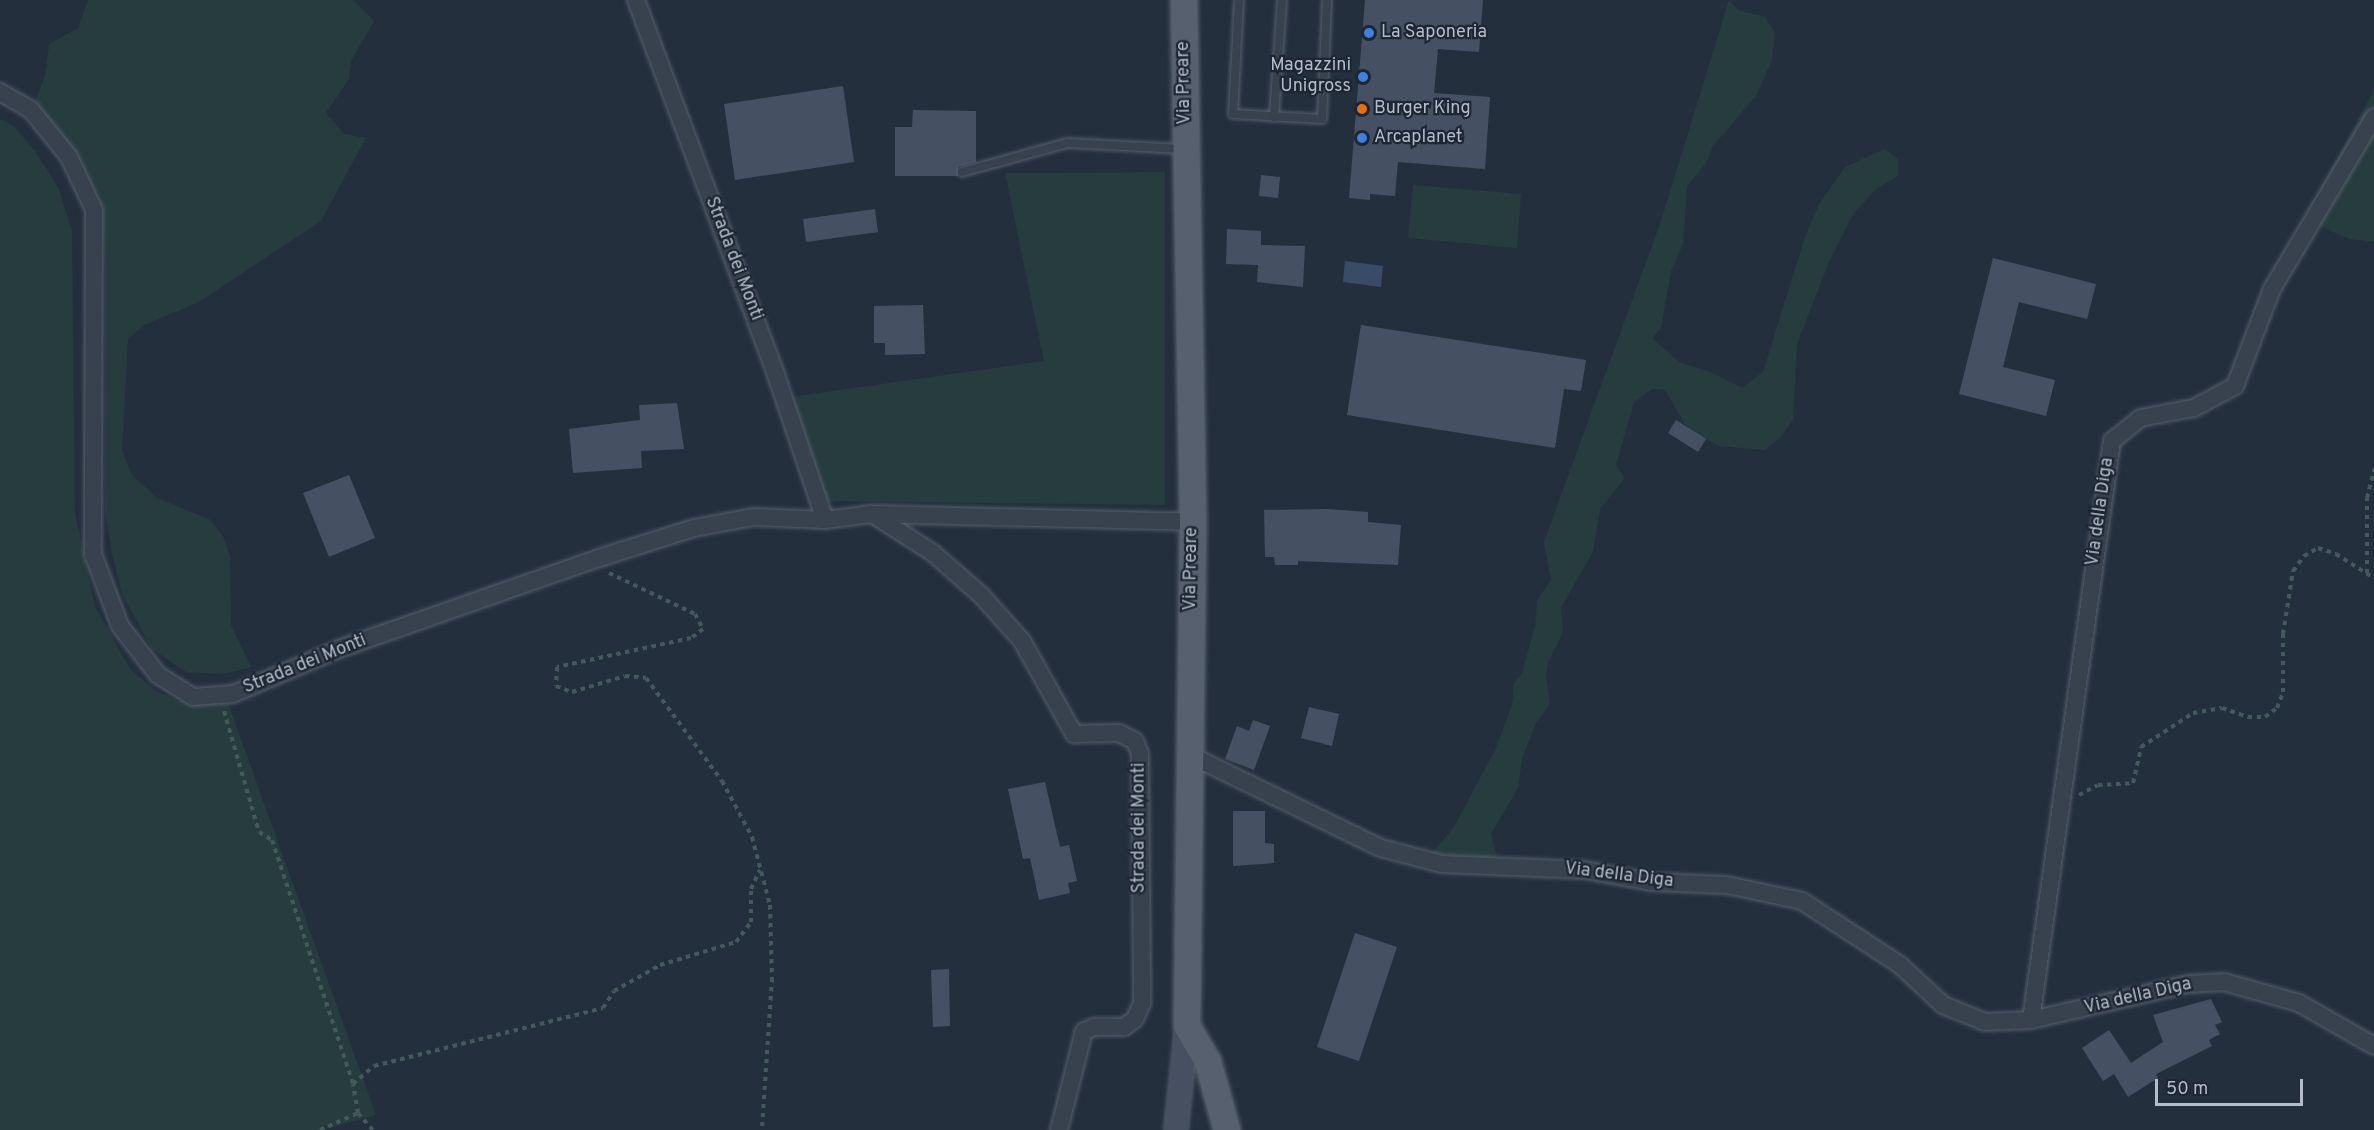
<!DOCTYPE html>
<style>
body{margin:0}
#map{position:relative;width:2374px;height:1130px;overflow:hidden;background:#242f3e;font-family:Overpass,sans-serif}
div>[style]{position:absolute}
.green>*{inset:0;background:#263c3f}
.water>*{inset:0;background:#394c67}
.building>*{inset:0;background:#455162}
.path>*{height:4px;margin-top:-2px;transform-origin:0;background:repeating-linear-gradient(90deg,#44595c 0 4.5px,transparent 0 9px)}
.roads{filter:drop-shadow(0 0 2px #565f6c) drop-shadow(0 0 2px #565f6c)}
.service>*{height:8px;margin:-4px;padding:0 4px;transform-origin:4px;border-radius:4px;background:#38414e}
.minor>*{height:16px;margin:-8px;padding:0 8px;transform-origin:8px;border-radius:8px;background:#38414e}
.secondary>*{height:22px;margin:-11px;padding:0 11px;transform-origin:11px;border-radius:11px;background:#465061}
.primary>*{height:26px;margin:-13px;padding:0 13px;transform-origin:13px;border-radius:13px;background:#56606e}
.dots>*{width:16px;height:16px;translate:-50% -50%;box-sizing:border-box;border:3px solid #1d2633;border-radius:50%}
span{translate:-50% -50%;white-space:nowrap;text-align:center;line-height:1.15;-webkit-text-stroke:4.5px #1d2633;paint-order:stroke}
.poi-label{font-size:18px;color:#b4bcc9}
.left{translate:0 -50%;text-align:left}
.right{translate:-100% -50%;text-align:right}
.street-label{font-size:18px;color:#b4bcc9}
.scale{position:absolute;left:2155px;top:1079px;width:148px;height:27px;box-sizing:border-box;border:3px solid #b4bcc9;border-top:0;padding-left:8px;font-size:18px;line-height:21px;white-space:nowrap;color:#b4bcc9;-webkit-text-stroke:4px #1d2633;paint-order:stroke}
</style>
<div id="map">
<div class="green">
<div style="clip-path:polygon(88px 0,353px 0,374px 21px,351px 61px,349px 79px,326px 113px,344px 134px,366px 138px,321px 221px,199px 302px,144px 325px,128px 339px,122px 451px,132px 475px,157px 498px,209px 519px,223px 536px,230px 556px,231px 625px,251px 667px,222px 674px,186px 672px,152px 649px,123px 596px,112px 554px,105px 512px,105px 263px,101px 225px,34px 105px,45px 76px,49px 44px,78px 28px)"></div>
<div style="clip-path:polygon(1729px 0,1738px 10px,1765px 17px,1775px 33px,1772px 60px,1756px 96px,1713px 146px,1705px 165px,1687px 186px,1683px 244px,1671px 271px,1661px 328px,1652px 338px,1679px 362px,1710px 372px,1742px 388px,1763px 372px,1804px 240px,1819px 204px,1845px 167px,1885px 149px,1898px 159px,1898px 176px,1876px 189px,1853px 214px,1829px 262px,1797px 344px,1793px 420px,1780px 438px,1764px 450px,1719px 446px,1688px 430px,1665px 390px,1652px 389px,1634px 402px,1616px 465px,1625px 478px,1600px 509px,1593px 552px,1561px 608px,1563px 632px,1548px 662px,1546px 676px,1550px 704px,1536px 723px,1522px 759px,1518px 788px,1491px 834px,1498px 860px,1432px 853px,1454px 827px,1496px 748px,1512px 705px,1514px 683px,1522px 673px,1535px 626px,1537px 600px,1551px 580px,1544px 542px,1660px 224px)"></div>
<div style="clip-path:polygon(2374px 90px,2374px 242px,2349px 239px,2304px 219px)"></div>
<div style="clip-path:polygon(0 119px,15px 127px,35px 151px,58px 187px,72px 231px,75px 514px,95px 606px,130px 669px,156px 691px,178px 701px,228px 703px,376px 1115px,322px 1130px,0 1130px)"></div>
<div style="clip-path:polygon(1165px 172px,1165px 505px,812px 501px,776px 399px,1044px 361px,1005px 173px)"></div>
<div style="clip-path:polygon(1413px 185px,1521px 194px,1517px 248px,1408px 238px)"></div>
</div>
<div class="water">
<div style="clip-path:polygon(1345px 261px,1383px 266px,1381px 287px,1343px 282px)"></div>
</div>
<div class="building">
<div style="clip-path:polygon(1365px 0,1483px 0,1479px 52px,1438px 49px,1434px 93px,1490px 97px,1485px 169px,1398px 162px,1395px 196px,1370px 194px,1370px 200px,1349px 198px)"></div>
<div style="clip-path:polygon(843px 86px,854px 162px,735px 180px,724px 104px)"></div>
<div style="clip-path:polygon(913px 110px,976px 111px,976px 162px,958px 167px,958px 176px,895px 176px,895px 127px,912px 127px)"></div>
<div style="clip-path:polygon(1261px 175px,1280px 177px,1278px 198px,1259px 196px)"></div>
<div style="clip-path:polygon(875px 209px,878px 232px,806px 242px,803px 219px)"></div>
<div style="clip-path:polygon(1227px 229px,1261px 231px,1261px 245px,1305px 246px,1303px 287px,1257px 282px,1258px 265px,1226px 264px)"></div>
<div style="clip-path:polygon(1993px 258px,2096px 284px,2087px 319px,2019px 302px,2003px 367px,2055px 380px,2046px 416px,1959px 394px)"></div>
<div style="clip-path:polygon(923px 305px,925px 354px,885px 355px,885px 343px,874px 343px,874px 306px)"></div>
<div style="clip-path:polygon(1361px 325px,1586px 360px,1581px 391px,1564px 389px,1555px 448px,1347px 415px)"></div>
<div style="clip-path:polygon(677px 403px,684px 449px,641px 451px,642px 468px,573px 473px,569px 429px,640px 420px,639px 405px)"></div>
<div style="clip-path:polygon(1676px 420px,1706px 439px,1698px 452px,1668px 433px)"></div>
<div style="clip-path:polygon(349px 475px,375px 538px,329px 557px,303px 493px)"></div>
<div style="clip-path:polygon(1327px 509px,1368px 512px,1368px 522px,1401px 525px,1398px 565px,1298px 561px,1298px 565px,1275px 565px,1274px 557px,1265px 557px,1264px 510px)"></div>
<div style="clip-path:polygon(1309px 707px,1339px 714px,1332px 746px,1301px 738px)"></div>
<div style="clip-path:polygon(1253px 720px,1270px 726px,1254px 770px,1225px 759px,1237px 726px,1249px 731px)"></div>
<div style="clip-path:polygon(1045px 782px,1060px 847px,1069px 845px,1077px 881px,1068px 883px,1070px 893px,1039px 900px,1030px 858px,1023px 859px,1008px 789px)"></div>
<div style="clip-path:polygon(1233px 811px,1265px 811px,1265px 843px,1274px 844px,1274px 863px,1233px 866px)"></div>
<div style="clip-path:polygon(1355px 933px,1397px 947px,1359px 1061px,1317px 1047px)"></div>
<div style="clip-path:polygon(949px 969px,950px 1026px,933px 1027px,931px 970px)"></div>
<div style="clip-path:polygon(2211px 999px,2222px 1022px,2215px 1025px,2220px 1034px,2209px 1040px,2212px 1046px,2156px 1074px,2158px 1078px,2128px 1097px,2114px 1074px,2103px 1081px,2082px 1048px,2109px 1030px,2131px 1063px,2163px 1042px,2153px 1015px)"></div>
</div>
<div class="path">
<div style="left:609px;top:573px;width:95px;rotate:25.5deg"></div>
<div style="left:695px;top:614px;width:17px;rotate:62deg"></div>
<div style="left:703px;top:629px;width:15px;rotate:143deg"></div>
<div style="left:691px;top:638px;width:137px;rotate:167.8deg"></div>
<div style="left:557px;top:667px;width:19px;rotate:93deg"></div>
<div style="left:556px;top:686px;width:17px;rotate:21deg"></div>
<div style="left:572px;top:692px;width:55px;rotate:-16.8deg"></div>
<div style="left:625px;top:676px;width:21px;rotate:5deg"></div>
<div style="left:646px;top:678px;width:128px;rotate:53.6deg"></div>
<div style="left:722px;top:781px;width:64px;rotate:61.8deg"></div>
<div style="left:752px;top:837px;width:70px;rotate:75.2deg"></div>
<div style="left:770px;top:905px;width:73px;rotate:88.4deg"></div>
<div style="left:772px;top:978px;width:152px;rotate:93.8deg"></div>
<div style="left:2367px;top:573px;width:75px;rotate:-90deg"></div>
<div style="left:2367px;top:498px;width:30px;rotate:-76deg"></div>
<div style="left:224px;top:711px;width:126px;rotate:73.9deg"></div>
<div style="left:259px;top:832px;width:15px;rotate:32deg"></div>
<div style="left:272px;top:840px;width:257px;rotate:71.6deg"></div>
<div style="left:2079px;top:795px;width:21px;rotate:-28deg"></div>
<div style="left:2098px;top:785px;width:35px;rotate:-3deg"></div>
<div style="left:2133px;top:783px;width:37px;rotate:-77deg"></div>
<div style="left:2141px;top:747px;width:62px;rotate:-33.2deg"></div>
<div style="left:2193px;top:713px;width:29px;rotate:-10deg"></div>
<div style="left:2222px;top:708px;width:28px;rotate:19deg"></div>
<div style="left:2248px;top:717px;width:17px"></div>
<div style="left:2265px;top:717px;width:15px;rotate:-37deg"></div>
<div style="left:2277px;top:708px;width:17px;rotate:-69deg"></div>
<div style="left:2283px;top:692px;width:58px;rotate:-90deg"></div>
<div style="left:2283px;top:634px;width:64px;rotate:-81deg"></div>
<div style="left:2293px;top:571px;width:19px;rotate:-54deg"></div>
<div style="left:2304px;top:556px;width:16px;rotate:-30deg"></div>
<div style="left:2318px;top:548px;width:19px;rotate:18deg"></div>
<div style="left:2336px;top:554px;width:45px;rotate:32.3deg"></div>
<div style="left:358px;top:1113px;width:23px;rotate:49deg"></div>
<div style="left:320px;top:1130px;width:42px;rotate:-24.1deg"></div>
<div style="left:358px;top:1113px;width:29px;rotate:-100deg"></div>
<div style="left:353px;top:1084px;width:28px;rotate:-41deg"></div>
<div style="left:374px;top:1066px;width:236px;rotate:-14.2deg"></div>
<div style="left:603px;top:1008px;width:20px;rotate:-57deg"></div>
<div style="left:614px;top:991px;width:53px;rotate:-29.5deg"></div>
<div style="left:660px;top:965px;width:79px;rotate:-16.8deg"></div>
<div style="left:736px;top:942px;width:25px;rotate:-53deg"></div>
<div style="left:751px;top:922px;width:33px;rotate:-90deg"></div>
<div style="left:751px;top:889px;width:21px;rotate:-65deg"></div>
</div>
<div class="roads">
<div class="service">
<div style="left:1239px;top:0;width:114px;rotate:93deg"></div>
<div style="left:1233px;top:114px;width:89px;rotate:3.2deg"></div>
<div style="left:1322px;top:119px;width:119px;rotate:-87.6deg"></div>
<div style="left:1274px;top:117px;width:117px;rotate:-86.1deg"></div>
<div style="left:962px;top:172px;width:109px;rotate:-15.4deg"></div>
<div style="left:1067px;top:143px;width:116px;rotate:3deg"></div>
</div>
<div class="minor">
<div style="left:636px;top:0;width:400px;rotate:69.5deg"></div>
<div style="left:776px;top:375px;width:153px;rotate:71.3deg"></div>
<div style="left:0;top:92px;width:36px;rotate:30deg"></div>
<div style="left:31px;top:110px;width:60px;rotate:51deg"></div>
<div style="left:69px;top:157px;width:59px;rotate:64.7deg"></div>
<div style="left:94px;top:210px;width:344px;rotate:90.2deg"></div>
<div style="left:93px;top:554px;width:77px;rotate:69.4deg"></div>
<div style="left:120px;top:626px;width:62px;rotate:52.2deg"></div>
<div style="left:158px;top:675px;width:41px;rotate:32.2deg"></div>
<div style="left:193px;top:697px;width:40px;rotate:-4.3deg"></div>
<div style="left:233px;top:694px;width:115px;rotate:-23deg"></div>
<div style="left:339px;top:649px;width:275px;rotate:-19.3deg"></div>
<div style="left:599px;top:558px;width:100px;rotate:-17.5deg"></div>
<div style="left:694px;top:528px;width:61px;rotate:-10.4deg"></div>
<div style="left:754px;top:517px;width:71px;rotate:2.4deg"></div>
<div style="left:825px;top:520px;width:46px;rotate:-7.4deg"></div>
<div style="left:871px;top:514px;width:322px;rotate:1.4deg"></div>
<div style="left:872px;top:514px;width:72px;rotate:32.6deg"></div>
<div style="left:933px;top:553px;width:64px;rotate:41.2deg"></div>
<div style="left:981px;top:595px;width:62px;rotate:48.3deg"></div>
<div style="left:1022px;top:641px;width:107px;rotate:60.8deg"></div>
<div style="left:1074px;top:734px;width:45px;rotate:-1.3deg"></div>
<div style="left:1119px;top:733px;width:18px;rotate:27deg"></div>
<div style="left:1135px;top:741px;width:14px;rotate:69deg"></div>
<div style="left:1140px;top:754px;width:249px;rotate:89.5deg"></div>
<div style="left:1142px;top:1003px;width:17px;rotate:114deg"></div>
<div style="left:1135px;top:1019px;width:14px;rotate:144deg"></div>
<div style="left:1124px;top:1027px;width:30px;rotate:180deg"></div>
<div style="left:1094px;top:1027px;width:11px;rotate:158deg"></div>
<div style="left:1084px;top:1031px;width:102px;rotate:104.2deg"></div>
<div style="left:1190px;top:755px;width:212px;rotate:26deg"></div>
<div style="left:1381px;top:848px;width:63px;rotate:14.7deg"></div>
<div style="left:1442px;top:864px;width:143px;rotate:2.4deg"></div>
<div style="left:1585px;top:870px;width:68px;rotate:10.2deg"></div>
<div style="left:1652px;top:882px;width:75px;rotate:2.3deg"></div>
<div style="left:1727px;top:885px;width:77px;rotate:12deg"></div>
<div style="left:1802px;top:901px;width:117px;rotate:33.1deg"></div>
<div style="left:1900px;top:965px;width:59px;rotate:42.9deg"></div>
<div style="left:1943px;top:1005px;width:45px;rotate:22deg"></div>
<div style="left:1985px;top:1022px;width:46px;rotate:-2.5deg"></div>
<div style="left:2031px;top:1020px;width:161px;rotate:-12.9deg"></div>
<div style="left:2188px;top:984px;width:36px;rotate:-3deg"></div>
<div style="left:2224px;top:982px;width:78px;rotate:15.6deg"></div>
<div style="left:2299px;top:1003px;width:86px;rotate:29.8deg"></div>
<div style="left:2031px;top:1020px;width:585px;rotate:-82.04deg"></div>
<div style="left:2112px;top:441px;width:36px;rotate:-39deg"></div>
<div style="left:2140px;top:418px;width:55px;rotate:-10.5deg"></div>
<div style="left:2194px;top:408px;width:47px;rotate:-28.2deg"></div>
<div style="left:2235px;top:386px;width:104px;rotate:-69.1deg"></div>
<div style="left:2272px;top:289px;width:200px;rotate:-59.3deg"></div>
</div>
<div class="secondary">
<div style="left:1176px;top:1130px;width:105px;rotate:-84deg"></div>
</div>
<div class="primary">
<div style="left:1184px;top:0;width:522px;rotate:89.01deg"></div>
<div style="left:1193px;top:522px;width:504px;rotate:90.68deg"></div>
<div style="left:1187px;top:1026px;width:42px;rotate:59.7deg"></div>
<div style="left:1208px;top:1062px;width:71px;rotate:74.4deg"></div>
</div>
</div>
<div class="dots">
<div style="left:1369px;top:33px;background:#3f7fe0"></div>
<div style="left:1363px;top:77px;background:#3f7fe0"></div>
<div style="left:1362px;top:109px;background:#e8710a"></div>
<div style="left:1362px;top:138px;background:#3f7fe0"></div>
</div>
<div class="poi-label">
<span class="left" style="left:1381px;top:33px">La Saponeria</span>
<span class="right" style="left:1351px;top:77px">Magazzini<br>Unigross</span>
<span class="left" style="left:1374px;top:109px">Burger King</span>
<span class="left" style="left:1374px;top:138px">Arcaplanet</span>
</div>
<div class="street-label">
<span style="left:1185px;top:83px;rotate:-91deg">Via Preare</span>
<span style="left:733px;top:259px;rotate:69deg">Strada dei Monti</span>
<span style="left:2101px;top:512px;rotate:-82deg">Via della Diga</span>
<span style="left:1192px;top:569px;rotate:-89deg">Via Preare</span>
<span style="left:305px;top:665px;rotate:-22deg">Strada dei Monti</span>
<span style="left:1140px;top:828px;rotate:-90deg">Strada dei Monti</span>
<span style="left:1619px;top:876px;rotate:7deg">Via della Diga</span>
<span style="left:2138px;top:997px;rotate:-13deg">Via della Diga</span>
</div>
<div class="scale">50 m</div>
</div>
